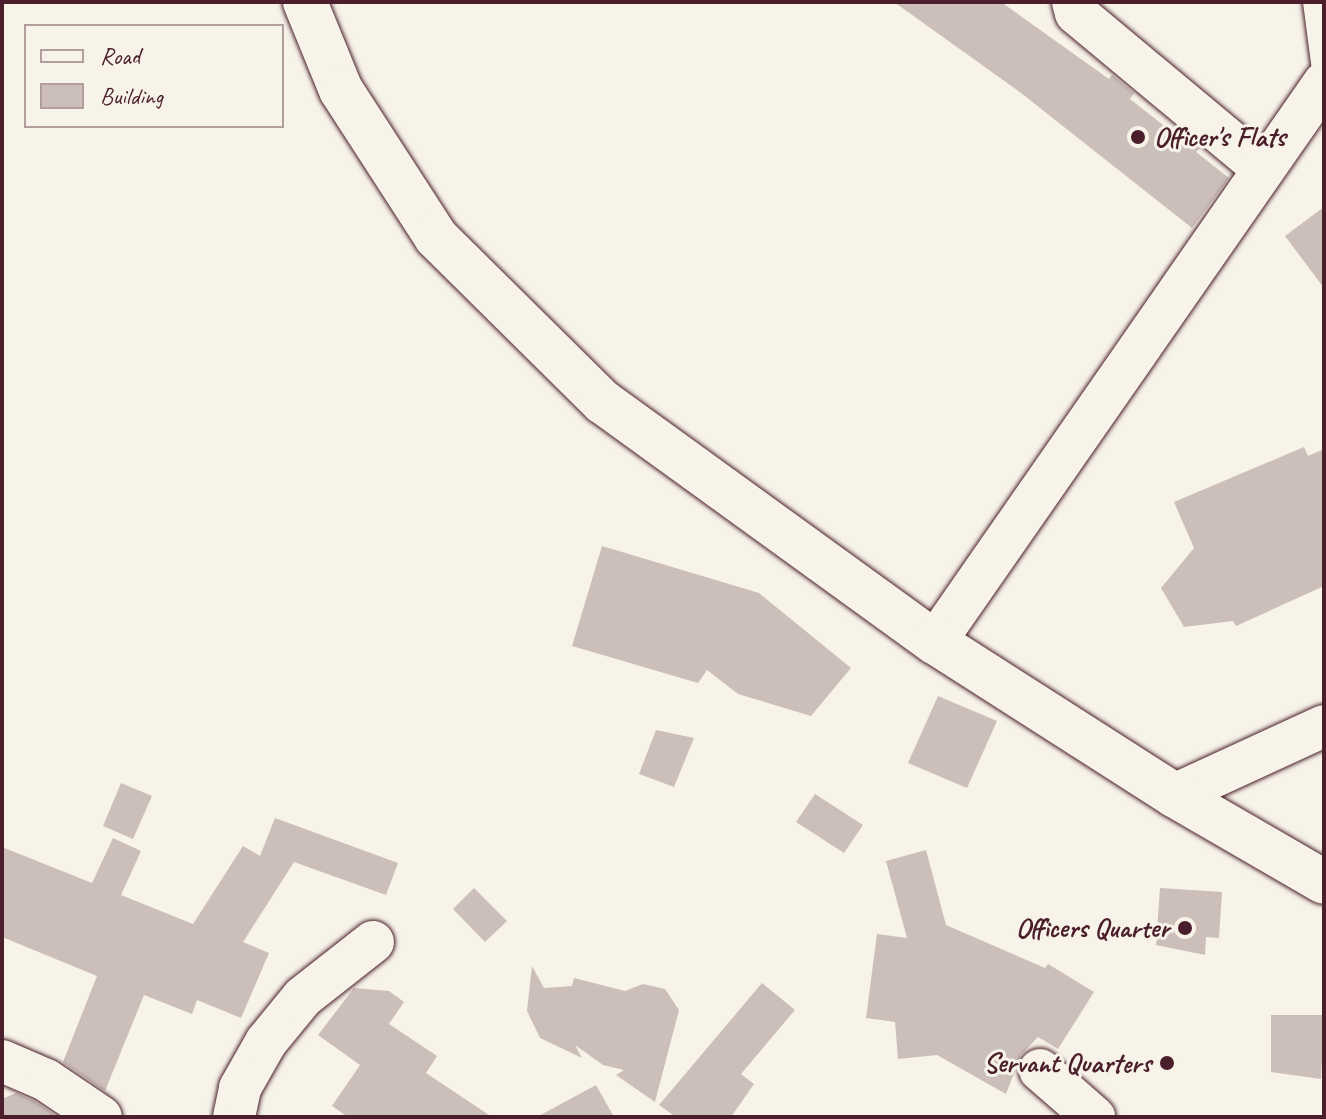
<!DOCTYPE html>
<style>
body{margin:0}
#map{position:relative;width:1326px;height:1119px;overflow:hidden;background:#f7f3e8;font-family:Caveat,sans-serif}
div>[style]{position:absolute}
.building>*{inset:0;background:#ccbfb9}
.roads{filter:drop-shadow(0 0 2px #4a1f2b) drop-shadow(0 0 2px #4a1f2b)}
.lane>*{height:22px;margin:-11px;padding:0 11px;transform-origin:11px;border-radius:11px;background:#f7f3e8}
.street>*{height:42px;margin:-21px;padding:0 21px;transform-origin:21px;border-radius:21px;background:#f7f3e8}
.secondary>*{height:44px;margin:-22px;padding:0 22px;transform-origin:22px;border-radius:22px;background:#f7f3e8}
.dots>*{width:22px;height:22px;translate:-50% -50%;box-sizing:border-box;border:4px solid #f7f3e8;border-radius:50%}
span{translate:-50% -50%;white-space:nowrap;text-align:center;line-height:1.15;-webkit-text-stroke:6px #f7f3e8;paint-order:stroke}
.poi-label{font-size:28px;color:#4a1f2b;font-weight:700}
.left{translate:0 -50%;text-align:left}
.right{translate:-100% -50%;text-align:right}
.frame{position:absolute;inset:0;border:4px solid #4a1f2b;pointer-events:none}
.legend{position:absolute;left:24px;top:24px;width:260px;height:104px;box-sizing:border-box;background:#f7f3e8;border:2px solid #b29e9c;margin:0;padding:10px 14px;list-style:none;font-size:24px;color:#4a1f2b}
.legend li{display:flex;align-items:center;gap:16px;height:40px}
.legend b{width:40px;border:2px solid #b29e9c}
</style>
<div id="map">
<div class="building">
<div style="clip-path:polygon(894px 2px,1001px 2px,1109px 79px,1112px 75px,1134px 93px,1130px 99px,1172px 132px,1176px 127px,1200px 148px,1196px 152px,1229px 178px,1192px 228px,1021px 93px)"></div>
<div style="clip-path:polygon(1324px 207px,1324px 288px,1285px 236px)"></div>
<div style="clip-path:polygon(1304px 447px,1308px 456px,1324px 449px,1324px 586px,1236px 626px,1233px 621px,1184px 627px,1161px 588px,1194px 548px,1174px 502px)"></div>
<div style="clip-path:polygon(602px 546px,759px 593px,851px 668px,811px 716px,738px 694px,707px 670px,698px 683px,572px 646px)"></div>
<div style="clip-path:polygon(938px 696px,997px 721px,967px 788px,908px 763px)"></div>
<div style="clip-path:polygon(656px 730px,694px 738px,674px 787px,639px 774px)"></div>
<div style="clip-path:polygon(121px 783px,152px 796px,133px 839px,103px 826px)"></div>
<div style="clip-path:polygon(815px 794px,863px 825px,844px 853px,796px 822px)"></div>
<div style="clip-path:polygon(275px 818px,398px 863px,386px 895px,294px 862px,243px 942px,269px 953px,241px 1018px,197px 1000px,192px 1014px,144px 995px,105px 1091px,63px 1062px,97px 976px,2px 937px,2px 847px,92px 883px,113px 838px,141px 851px,121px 895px,193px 924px,243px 846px,260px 856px)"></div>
<div style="clip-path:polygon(926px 850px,946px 925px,1045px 968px,1048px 964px,1094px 992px,1058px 1049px,1038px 1037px,1021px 1055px,1006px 1094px,937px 1055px,898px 1059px,895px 1022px,866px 1018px,877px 934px,907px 938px,886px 861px)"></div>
<div style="clip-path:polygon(474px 888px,507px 921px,485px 942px,453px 909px)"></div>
<div style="clip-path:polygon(1160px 888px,1222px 892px,1219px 938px,1206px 937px,1205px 955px,1156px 945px)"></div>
<div style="clip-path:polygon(532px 966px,544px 988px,572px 986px,574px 978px,625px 991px,643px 984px,665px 989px,679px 1010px,655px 1102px,616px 1075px,624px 1070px,603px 1065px,575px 1045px,582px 1058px,540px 1038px,527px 1011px)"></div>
<div style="clip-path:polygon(762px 983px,795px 1010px,741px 1074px,754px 1084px,731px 1117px,676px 1117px,659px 1105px)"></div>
<div style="clip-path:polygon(354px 988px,389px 991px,404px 1002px,389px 1024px,437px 1056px,426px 1073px,492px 1117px,348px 1117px,332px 1106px,360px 1065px,318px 1035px)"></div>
<div style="clip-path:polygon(1271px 1015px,1324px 1015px,1321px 1079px,1271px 1072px)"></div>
<div style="clip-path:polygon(596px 1085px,614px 1117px,537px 1117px)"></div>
<div style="clip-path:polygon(16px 1093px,34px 1101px,58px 1117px,2px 1117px,2px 1099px)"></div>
</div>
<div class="roads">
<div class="lane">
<div style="left:1314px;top:2px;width:77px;rotate:82.5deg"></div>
</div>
<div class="street">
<div style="left:1073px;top:2px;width:11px;rotate:75deg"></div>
<div style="left:1076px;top:13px;width:242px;rotate:39.8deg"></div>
<div style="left:935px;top:642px;width:681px;rotate:-55.17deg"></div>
<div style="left:1174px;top:795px;width:165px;rotate:-24.7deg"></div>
<div style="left:2px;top:1061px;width:48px;rotate:23.4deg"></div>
<div style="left:46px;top:1080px;width:66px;rotate:33.9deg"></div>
<div style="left:1040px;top:1070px;width:72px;rotate:41deg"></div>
<div style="left:234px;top:1117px;width:30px;rotate:-78deg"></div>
<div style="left:240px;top:1088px;width:53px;rotate:-60.5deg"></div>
<div style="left:266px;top:1042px;width:58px;rotate:-50.6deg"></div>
<div style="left:303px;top:997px;width:89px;rotate:-38.2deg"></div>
</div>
<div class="secondary">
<div style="left:305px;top:2px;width:95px;rotate:67.8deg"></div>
<div style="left:341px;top:90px;width:175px;rotate:57.1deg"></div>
<div style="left:436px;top:237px;width:235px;rotate:44.7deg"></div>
<div style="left:603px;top:402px;width:410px;rotate:35.9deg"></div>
<div style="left:935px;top:642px;width:284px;rotate:32.6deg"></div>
<div style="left:1174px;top:795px;width:173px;rotate:30.1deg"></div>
</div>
</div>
<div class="dots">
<div style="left:1138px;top:137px;background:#4a1f2b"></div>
<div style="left:1185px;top:928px;background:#4a1f2b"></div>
<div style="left:1167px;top:1063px;background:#4a1f2b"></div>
</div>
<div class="poi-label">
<span class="left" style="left:1154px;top:137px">Officer's Flats</span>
<span class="right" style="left:1169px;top:928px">Officers Quarter</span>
<span class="right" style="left:1151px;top:1063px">Servant Quarters</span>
</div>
<div class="frame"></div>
<ul class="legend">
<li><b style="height:10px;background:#f7f3e8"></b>Road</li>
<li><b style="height:22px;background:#ccbfb9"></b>Building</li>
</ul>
</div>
